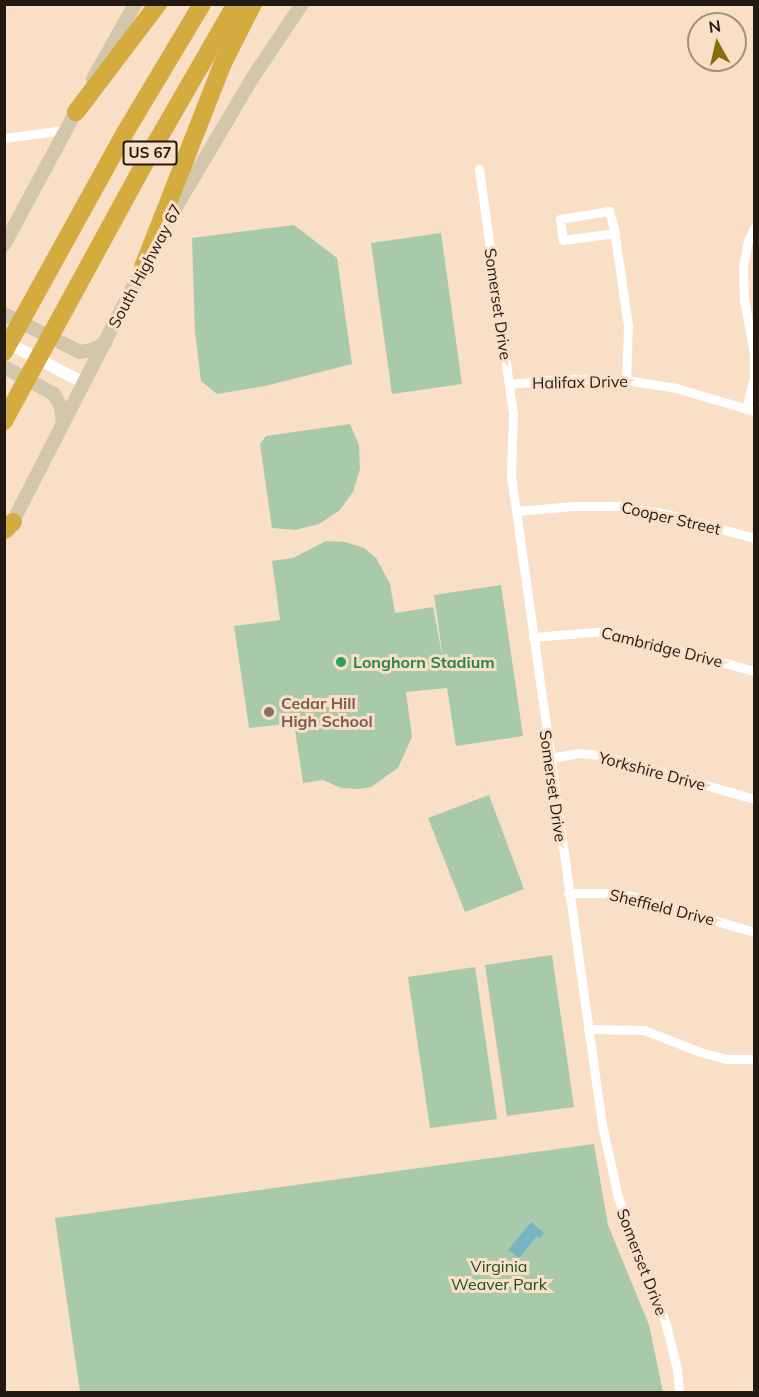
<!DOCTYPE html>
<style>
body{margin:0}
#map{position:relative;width:759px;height:1397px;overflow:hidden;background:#f8dfc6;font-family:Mulish,sans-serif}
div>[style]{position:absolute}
.green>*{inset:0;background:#a8caaa}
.water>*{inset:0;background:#78b5c2}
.minor>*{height:9px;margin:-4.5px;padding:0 4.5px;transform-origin:4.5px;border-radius:4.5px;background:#fff}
.tertiary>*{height:12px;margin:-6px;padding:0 6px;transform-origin:6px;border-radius:6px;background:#fff}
.secondary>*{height:14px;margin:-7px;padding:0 7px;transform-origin:7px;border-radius:7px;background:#d2c7aa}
.motorway>*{height:18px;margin:-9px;padding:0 9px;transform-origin:9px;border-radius:9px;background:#d4ab3f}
.dots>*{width:16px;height:16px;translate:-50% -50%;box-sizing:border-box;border:3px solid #f8dfc6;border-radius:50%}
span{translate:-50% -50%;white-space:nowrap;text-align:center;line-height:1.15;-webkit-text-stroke:6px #f8dfc6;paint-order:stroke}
.shield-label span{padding:2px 4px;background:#f8dfc6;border:2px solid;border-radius:4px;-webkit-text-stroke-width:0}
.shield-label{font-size:15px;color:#221910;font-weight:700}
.street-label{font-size:16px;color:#221910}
.leisure-label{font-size:16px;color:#27864d;font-weight:700}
.left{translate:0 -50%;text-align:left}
.education-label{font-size:16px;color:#785e54;font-weight:700}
.park-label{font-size:16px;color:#175023}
.frame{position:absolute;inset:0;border:6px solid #221910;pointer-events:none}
.north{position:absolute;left:687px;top:12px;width:60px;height:60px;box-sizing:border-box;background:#f8dfc6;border:2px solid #a2907d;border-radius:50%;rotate:352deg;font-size:16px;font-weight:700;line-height:24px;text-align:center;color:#221910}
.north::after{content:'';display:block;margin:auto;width:21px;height:27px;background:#886d0c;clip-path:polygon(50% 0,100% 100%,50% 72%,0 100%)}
</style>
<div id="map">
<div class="green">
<div style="clip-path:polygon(294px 225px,337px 258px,352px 364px,265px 386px,217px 394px,201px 381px,195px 332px,192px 238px)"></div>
<div style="clip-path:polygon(441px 233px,462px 384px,392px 394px,371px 243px)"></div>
<div style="clip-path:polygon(350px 424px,359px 445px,360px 469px,353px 492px,339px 511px,319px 524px,295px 530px,272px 528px,260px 444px,266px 436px)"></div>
<div style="clip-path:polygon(326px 541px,345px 542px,364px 548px,376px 558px,390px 584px,395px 613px,433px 607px,444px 665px,434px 595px,501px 585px,523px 736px,456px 746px,447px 688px,406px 692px,412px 737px,398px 768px,371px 787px,359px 789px,341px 788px,323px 780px,303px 783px,294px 723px,249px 728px,234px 626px,280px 620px,272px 561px,293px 558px)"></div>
<div style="clip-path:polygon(489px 795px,524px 889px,465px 912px,428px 818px)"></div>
<div style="clip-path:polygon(552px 955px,574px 1107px,507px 1116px,485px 965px)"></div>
<div style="clip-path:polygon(475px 967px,497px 1119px,430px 1128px,408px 977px)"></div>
<div style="clip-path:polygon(594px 1144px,608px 1225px,649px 1325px,663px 1392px,80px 1392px,55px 1218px)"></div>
</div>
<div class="water">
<div style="clip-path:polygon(531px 1222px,544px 1233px,540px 1238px,537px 1236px,519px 1258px,508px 1250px)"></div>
</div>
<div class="minor">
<div style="left:4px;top:138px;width:61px;rotate:-7.6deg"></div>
<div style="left:479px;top:169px;width:247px;rotate:82.1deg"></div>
<div style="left:513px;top:414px;width:61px;rotate:91.9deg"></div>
<div style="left:511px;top:475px;width:656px;rotate:82.03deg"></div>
<div style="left:602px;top:1125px;width:74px;rotate:77.5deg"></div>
<div style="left:618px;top:1197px;width:137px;rotate:69.4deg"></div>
<div style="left:666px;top:1325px;width:45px;rotate:76deg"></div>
<div style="left:677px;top:1369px;width:23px;rotate:85deg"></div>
<div style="left:615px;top:233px;width:52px;rotate:172.3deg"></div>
<div style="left:563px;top:240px;width:21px;rotate:-98deg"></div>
<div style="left:560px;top:219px;width:50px;rotate:-9.3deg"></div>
<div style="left:609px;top:211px;width:19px;rotate:74deg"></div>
<div style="left:614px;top:229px;width:98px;rotate:81.8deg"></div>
<div style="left:628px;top:326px;width:54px;rotate:92.1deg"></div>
<div style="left:510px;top:384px;width:49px;rotate:-5.8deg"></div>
<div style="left:559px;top:379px;width:67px;rotate:0.9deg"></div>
<div style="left:626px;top:380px;width:51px;rotate:9.1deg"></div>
<div style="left:676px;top:388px;width:81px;rotate:16.4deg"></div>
<div style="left:746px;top:409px;width:34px;rotate:-76deg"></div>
<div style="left:754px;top:376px;width:21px;rotate:-90deg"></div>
<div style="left:754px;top:355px;width:57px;rotate:-100.1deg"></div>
<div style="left:744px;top:299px;width:32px;rotate:-92deg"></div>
<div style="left:743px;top:267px;width:26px;rotate:-79deg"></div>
<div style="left:748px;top:241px;width:14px;rotate:-65deg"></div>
<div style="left:516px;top:511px;width:58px;rotate:-4.9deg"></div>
<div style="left:574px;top:506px;width:44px"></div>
<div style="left:618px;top:506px;width:50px;rotate:9.3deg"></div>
<div style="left:667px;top:514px;width:90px;rotate:15.4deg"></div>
<div style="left:533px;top:637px;width:73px;rotate:-4.7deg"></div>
<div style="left:606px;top:631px;width:153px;rotate:15.1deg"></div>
<div style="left:549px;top:758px;width:30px;rotate:-9deg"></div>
<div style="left:579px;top:753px;width:22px;rotate:5deg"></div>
<div style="left:601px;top:755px;width:159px;rotate:16deg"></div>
<div style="left:568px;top:893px;width:35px"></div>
<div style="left:603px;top:893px;width:28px;rotate:6deg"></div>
<div style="left:631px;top:896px;width:128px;rotate:16.3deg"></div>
<div style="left:588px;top:1029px;width:56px;rotate:1deg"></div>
<div style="left:644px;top:1030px;width:60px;rotate:21.4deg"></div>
<div style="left:700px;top:1052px;width:27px;rotate:15deg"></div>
<div style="left:726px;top:1059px;width:28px"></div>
</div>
<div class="tertiary">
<div style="left:4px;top:341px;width:90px;rotate:27.7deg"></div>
</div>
<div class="secondary">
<div style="left:93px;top:79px;width:86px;rotate:-60.8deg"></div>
<div style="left:169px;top:219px;width:165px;rotate:-59.4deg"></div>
<div style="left:253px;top:77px;width:88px;rotate:-56.1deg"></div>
<div style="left:4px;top:245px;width:160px;rotate:-61.7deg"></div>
<div style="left:4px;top:314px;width:85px;rotate:26.6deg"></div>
<div style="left:80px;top:352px;width:15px;rotate:-11deg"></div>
<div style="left:95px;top:349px;width:12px;rotate:-31deg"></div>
<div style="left:4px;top:367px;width:57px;rotate:28.4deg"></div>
<div style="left:54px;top:394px;width:15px;rotate:62deg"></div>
<div style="left:61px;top:407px;width:16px;rotate:83deg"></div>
<div style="left:8px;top:531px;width:305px;rotate:-62.9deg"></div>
</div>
<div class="motorway">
<div style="left:76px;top:112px;width:136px;rotate:-52.8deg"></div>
<div style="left:143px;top:267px;width:217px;rotate:-68.6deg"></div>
<div style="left:222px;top:65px;width:68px;rotate:-63.1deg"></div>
<div style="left:4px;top:352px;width:252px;rotate:-61.1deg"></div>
<div style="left:126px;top:131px;width:148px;rotate:-59.1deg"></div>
<div style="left:4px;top:421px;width:303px;rotate:-61.4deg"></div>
<div style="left:149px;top:155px;width:174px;rotate:-60.1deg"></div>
<div style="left:4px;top:530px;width:12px;rotate:-42deg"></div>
</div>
<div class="dots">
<div style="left:341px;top:662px;background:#2e9e5b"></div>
<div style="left:269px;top:712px;background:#8d6e63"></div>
</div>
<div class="shield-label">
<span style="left:150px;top:153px">US 67</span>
</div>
<div class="street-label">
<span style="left:145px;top:266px;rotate:-62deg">South Highway 67</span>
<span style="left:498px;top:304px;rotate:82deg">Somerset Drive</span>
<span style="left:580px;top:382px;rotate:-1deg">Halifax Drive</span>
<span style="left:671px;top:518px;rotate:13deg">Cooper Street</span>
<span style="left:662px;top:647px;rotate:14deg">Cambridge Drive</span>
<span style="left:652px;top:771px;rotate:15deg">Yorkshire Drive</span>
<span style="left:553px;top:786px;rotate:82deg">Somerset Drive</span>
<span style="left:662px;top:907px;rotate:14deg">Sheffield Drive</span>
<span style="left:642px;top:1262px;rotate:69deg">Somerset Drive</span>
</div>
<div class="leisure-label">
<span class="left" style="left:353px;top:662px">Longhorn Stadium</span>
</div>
<div class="education-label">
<span class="left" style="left:281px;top:712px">Cedar Hill<br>High School</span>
</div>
<div class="park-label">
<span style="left:499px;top:1275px">Virginia<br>Weaver Park</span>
</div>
<div class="frame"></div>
<div class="north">N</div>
</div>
